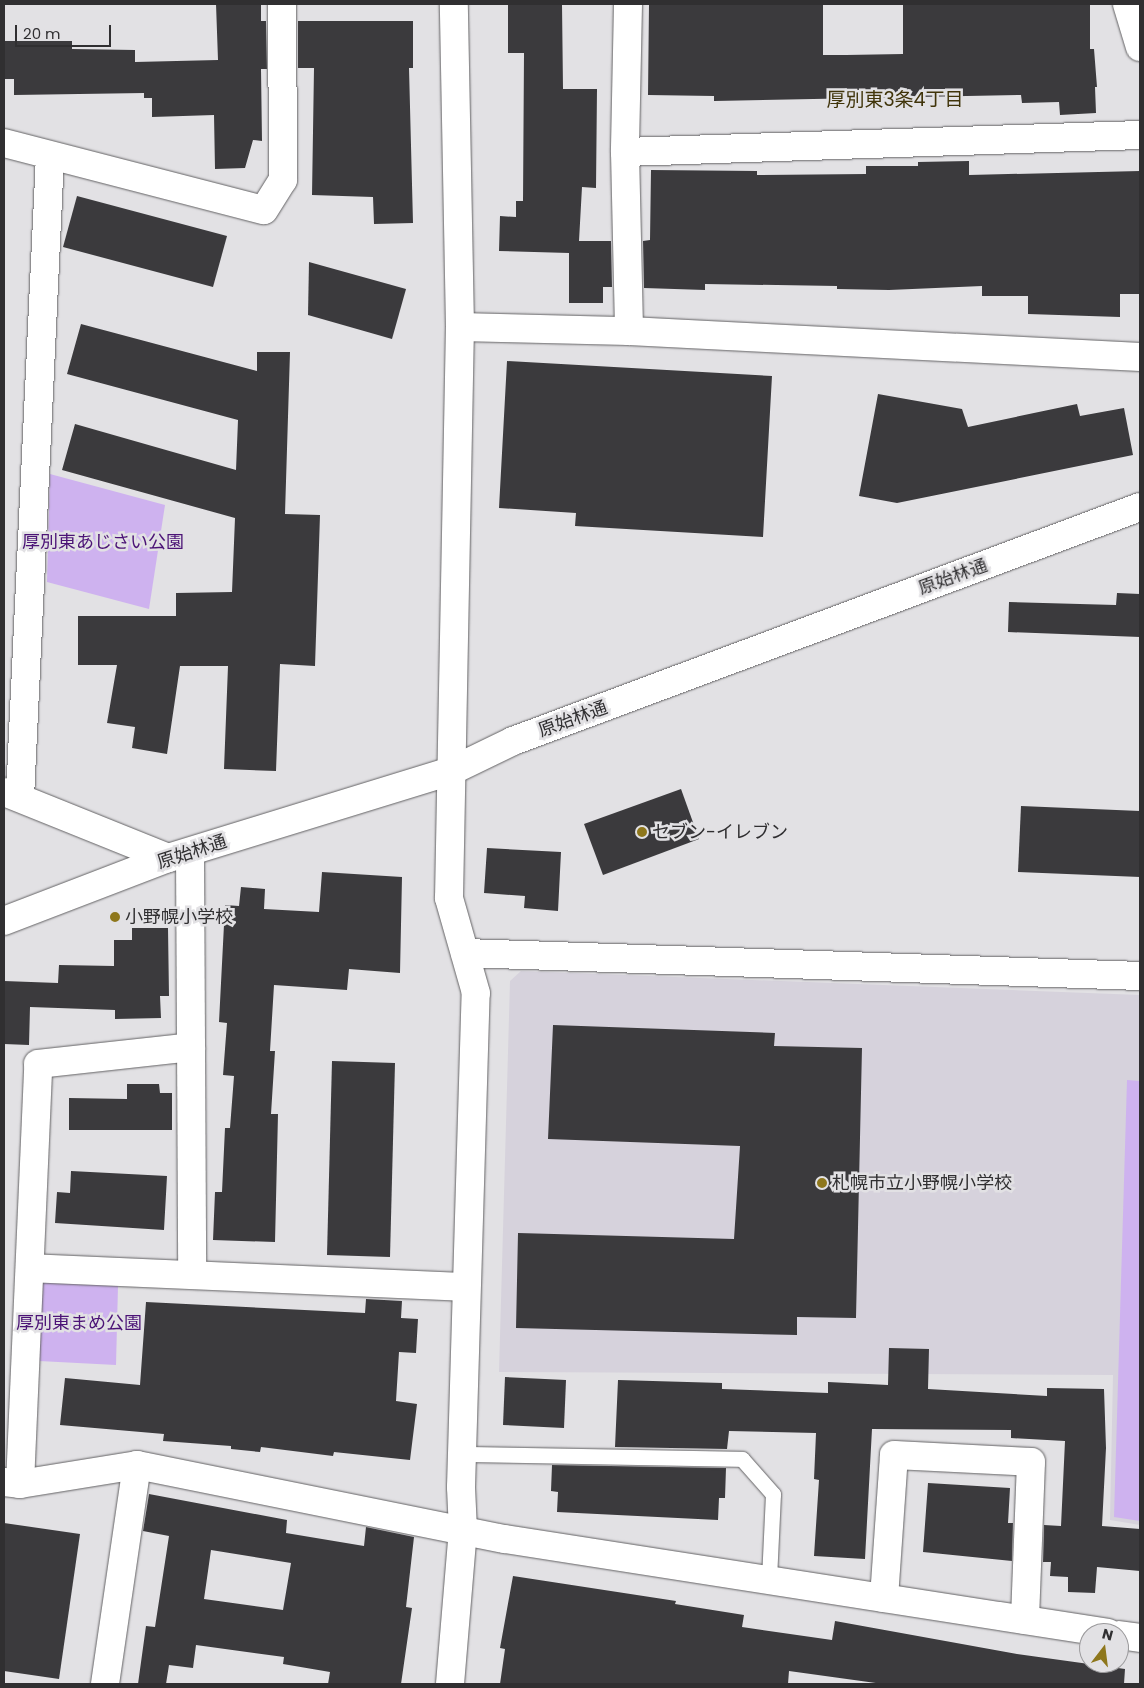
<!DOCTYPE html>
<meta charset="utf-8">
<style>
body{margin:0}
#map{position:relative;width:1144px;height:1688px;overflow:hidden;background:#e2e1e4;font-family:Poppins,"Noto Sans JP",sans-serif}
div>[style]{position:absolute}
.built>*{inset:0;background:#d6d2dc}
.green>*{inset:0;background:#ceb2ef}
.building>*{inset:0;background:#3b3a3d}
.roads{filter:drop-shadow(0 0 1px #636264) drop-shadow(0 0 1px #636264)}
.lane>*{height:15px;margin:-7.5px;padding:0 7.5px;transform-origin:7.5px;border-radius:7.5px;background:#fff}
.street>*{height:28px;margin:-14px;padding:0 14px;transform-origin:14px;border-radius:14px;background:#fff}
.secondary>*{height:28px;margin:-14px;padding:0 14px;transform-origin:14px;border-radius:14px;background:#fff}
.dots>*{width:14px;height:14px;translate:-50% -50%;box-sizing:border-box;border:2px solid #e2e1e4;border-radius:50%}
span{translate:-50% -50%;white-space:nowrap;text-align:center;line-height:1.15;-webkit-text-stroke:5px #e2e1e4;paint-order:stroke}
.park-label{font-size:18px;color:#4b1376}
.street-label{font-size:18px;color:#302f31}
.poi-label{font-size:18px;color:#302f31}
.left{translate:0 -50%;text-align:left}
.neighbourhood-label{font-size:19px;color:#40340a}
.frame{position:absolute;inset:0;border:5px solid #302f31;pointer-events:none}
.north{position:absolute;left:1079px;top:1623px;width:50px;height:50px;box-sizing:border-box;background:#e2e1e4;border:1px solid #9b9a9c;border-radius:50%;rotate:15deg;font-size:14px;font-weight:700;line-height:20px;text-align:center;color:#302f31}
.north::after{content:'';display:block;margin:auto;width:18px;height:22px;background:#8e771c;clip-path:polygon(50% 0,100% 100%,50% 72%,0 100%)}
.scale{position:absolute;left:15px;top:25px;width:96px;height:22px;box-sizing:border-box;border:2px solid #302f31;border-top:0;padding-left:6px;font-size:15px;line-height:18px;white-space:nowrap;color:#302f31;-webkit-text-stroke:4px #e2e1e4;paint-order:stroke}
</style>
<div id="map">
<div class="built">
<div style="clip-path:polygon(521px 971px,1140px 995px,1140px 1525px,1110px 1520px,1113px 1375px,499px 1372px,510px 981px)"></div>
</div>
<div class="green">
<div style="clip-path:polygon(50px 474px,165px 505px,149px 609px,47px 582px)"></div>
<div style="clip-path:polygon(1127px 1080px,1140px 1081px,1140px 1521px,1114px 1517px)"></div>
<div style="clip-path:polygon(43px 1280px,118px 1286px,116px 1365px,39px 1361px)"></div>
</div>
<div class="building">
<div style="clip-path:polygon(216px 4px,261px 4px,261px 21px,266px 21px,267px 69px,261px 69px,262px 141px,253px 140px,245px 168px,215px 169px,214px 115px,152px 117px,152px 98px,144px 98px,144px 93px,14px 95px,14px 79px,4px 79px,4px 41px,72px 41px,72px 49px,135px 50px,135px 62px,218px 60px)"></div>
<div style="clip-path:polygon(508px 4px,562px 4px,563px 89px,597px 89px,596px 188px,582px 187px,579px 241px,611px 241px,612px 287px,603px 287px,603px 303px,569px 303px,569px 253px,499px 251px,500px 216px,516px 217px,516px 201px,523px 201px,524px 53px,508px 53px)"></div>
<div style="clip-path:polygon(649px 4px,823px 4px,823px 55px,846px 55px,903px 54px,903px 4px,1090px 4px,1090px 49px,1094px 49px,1097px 87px,1095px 87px,1096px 113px,1060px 115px,1059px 102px,1022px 103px,1021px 95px,714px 101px,714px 96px,648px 95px)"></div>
<div style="clip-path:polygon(298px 21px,413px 21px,413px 68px,409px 68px,413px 223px,374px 224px,373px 197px,312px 195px,314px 68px,298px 68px)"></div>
<div style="clip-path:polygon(969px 161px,969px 175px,1140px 171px,1140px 294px,1120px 294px,1120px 317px,1028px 314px,1028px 296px,982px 296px,982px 286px,889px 290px,837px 289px,837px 286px,705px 284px,705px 290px,644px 288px,643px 241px,650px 240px,651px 170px,757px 171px,757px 175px,866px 174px,866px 166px,918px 166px,918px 162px)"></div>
<div style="clip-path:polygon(77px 196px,227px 236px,213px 287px,63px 247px)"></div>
<div style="clip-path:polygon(309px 262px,406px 289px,392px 339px,308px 315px)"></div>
<div style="clip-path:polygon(81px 324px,257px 371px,257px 352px,290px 352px,285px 514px,320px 515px,315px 666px,280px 664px,276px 771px,224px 769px,228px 666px,180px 666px,167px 754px,132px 748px,135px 727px,107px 723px,117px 665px,78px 665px,78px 616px,176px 616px,176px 593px,232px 592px,235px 518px,62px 470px,75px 424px,236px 470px,238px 420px,67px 374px)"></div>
<div style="clip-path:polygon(507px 361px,772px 376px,763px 537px,575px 526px,576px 513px,499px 508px)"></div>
<div style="clip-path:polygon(878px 394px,962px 409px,968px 427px,1077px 404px,1080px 416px,1124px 408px,1133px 455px,897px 503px,859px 496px)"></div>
<div style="clip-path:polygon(1117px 593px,1140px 594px,1140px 637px,1008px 632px,1009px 602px,1116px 605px)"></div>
<div style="clip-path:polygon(681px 789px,699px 839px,603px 875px,584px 824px)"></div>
<div style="clip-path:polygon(1021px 806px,1140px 811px,1140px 877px,1018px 872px)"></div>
<div style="clip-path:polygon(487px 848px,561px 852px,558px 911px,524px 908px,525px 896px,484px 893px)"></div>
<div style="clip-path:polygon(322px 872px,402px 877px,400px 973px,349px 969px,347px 990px,274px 985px,270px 1051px,275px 1051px,271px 1114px,278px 1114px,275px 1242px,213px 1240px,215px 1192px,222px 1192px,225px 1128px,230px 1128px,234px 1076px,223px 1075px,227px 1023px,219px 1022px,225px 905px,239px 906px,241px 887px,265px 889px,264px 909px,319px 912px)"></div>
<div style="clip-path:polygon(132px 928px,168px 928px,169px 996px,160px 996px,161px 1018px,115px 1019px,115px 1010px,30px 1007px,29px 1045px,4px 1044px,4px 981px,58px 983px,59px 965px,114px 966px,114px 940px,132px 940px)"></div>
<div style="clip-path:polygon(553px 1025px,775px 1033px,774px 1046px,862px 1048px,856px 1318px,797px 1317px,797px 1335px,516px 1328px,518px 1233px,734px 1239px,740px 1146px,548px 1139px)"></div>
<div style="clip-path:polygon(332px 1061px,395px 1063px,390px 1257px,327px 1255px)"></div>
<div style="clip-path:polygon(127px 1084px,159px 1084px,160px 1093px,172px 1093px,172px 1130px,69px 1130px,69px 1098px,127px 1099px)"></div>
<div style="clip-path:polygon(71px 1171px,167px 1176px,164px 1230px,55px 1223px,57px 1192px,70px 1193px)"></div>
<div style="clip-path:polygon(366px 1299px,402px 1301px,401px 1318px,418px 1319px,416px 1353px,399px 1352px,396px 1401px,417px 1404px,410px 1460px,334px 1452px,333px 1456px,261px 1447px,260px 1452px,231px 1449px,231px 1446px,163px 1441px,164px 1434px,60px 1425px,65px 1378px,140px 1385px,146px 1302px,365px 1313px)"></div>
<div style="clip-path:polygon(889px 1348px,929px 1349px,928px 1389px,1047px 1396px,1047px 1388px,1104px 1389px,1106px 1448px,1102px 1526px,1140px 1529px,1140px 1571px,1097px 1567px,1095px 1593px,1068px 1592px,1068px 1577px,1050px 1576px,1051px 1562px,1043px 1562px,1044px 1525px,1061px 1526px,1065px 1441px,1011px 1438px,1011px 1430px,872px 1429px,865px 1559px,814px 1556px,819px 1480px,814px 1479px,816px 1433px,729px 1431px,727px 1449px,615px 1447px,618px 1380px,722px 1383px,722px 1389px,828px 1393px,828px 1382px,888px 1385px)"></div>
<div style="clip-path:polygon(505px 1377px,566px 1380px,564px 1428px,503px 1425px)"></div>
<div style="clip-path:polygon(552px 1465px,726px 1468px,725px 1498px,719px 1498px,718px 1520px,557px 1512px,558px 1492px,551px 1491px)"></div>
<div style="clip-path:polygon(928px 1483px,1010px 1488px,1008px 1523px,1013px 1523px,1012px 1561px,923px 1552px)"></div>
<div style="clip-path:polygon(evenodd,149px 1494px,287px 1520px,286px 1533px,364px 1546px,366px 1527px,414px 1537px,406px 1607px,412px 1608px,401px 1684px,328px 1684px,330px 1672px,283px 1664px,284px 1657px,196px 1645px,193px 1668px,169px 1665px,166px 1684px,138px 1684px,146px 1626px,155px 1627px,169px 1536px,143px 1531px,149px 1494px,211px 1550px,291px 1563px,283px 1610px,204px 1599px,211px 1550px)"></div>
<div style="clip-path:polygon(4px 1523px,80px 1534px,59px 1679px,4px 1671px)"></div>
<div style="clip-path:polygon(513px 1576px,676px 1601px,675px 1604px,744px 1615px,742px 1627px,832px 1640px,835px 1621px,1017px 1654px,1125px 1669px,1124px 1684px,883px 1684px,789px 1671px,788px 1684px,500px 1684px,505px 1649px,500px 1648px)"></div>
</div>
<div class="roads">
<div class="lane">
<div style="left:462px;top:1454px;width:280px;rotate:1deg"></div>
<div style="left:742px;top:1459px;width:47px;rotate:48.5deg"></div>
<div style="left:773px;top:1494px;width:86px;rotate:92.7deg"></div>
</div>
<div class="street">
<div style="left:628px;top:4px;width:148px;rotate:91.2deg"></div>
<div style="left:625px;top:152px;width:179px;rotate:88.7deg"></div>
<div style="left:1127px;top:4px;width:45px;rotate:73.2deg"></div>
<div style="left:4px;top:143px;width:268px;rotate:14.5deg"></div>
<div style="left:264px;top:210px;width:36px;rotate:-58deg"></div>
<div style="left:283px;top:180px;width:176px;rotate:-90.3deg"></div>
<div style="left:625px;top:152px;width:515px;rotate:-1.89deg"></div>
<div style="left:460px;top:327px;width:169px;rotate:1.4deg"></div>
<div style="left:629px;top:331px;width:512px;rotate:2.91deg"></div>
<div style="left:4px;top:792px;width:177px;rotate:21.9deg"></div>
<div style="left:20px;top:797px;width:642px;rotate:-87.32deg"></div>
<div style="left:190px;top:853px;width:420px;rotate:89.7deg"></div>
<div style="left:465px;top:953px;width:675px;rotate:1.95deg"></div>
<div style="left:30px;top:1268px;width:436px;rotate:2.5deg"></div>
<div style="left:4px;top:1482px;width:16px;rotate:7deg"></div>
<div style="left:20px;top:1484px;width:119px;rotate:-9.2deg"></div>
<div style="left:137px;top:1465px;width:375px;rotate:11.4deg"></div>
<div style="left:505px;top:1539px;width:610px;rotate:8.86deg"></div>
<div style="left:20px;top:1484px;width:420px;rotate:-87.5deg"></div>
<div style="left:38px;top:1064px;width:154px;rotate:-6.3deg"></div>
<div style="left:884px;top:1598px;width:143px;rotate:-86deg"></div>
<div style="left:894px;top:1455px;width:137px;rotate:2.9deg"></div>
<div style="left:1031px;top:1462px;width:158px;rotate:92.2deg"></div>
<div style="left:1119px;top:1635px;width:21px;rotate:8deg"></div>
<div style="left:105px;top:1684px;width:221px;rotate:-81.7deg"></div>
<div style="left:450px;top:1684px;width:155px;rotate:-85.2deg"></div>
<div style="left:463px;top:1530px;width:43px;rotate:-92.7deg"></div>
<div style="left:461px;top:1487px;width:494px;rotate:-88.3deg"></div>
<div style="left:476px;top:993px;width:99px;rotate:-105.9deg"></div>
<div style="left:449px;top:898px;width:571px;rotate:-88.9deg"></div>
<div style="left:460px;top:327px;width:323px;rotate:-91.1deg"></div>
</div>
<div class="secondary">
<div style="left:4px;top:921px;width:176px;rotate:-21deg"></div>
<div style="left:168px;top:858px;width:296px;rotate:-17.1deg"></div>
<div style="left:451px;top:771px;width:69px;rotate:-25.8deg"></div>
<div style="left:513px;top:741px;width:669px;rotate:-20.47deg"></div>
</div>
</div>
<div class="dots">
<div style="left:642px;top:832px;background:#8e771c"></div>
<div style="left:115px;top:917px;background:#8e771c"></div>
<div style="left:822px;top:1183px;background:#8e771c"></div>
</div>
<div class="park-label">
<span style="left:103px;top:542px">厚別東あじさい公園</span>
<span style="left:79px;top:1323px">厚別東まめ公園</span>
</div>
<div class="street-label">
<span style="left:953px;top:577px;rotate:-20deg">原始林通</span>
<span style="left:573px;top:719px;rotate:-20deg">原始林通</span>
<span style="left:192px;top:852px;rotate:-18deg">原始林通</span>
</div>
<div class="poi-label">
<span class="left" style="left:652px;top:832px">セブン-イレブン</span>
<span class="left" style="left:125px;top:917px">小野幌小学校</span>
<span class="left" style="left:832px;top:1183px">札幌市立小野幌小学校</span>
</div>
<div class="neighbourhood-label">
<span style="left:895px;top:100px">厚別東3条4丁目</span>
</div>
<div class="frame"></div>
<div class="north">N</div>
<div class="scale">20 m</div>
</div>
